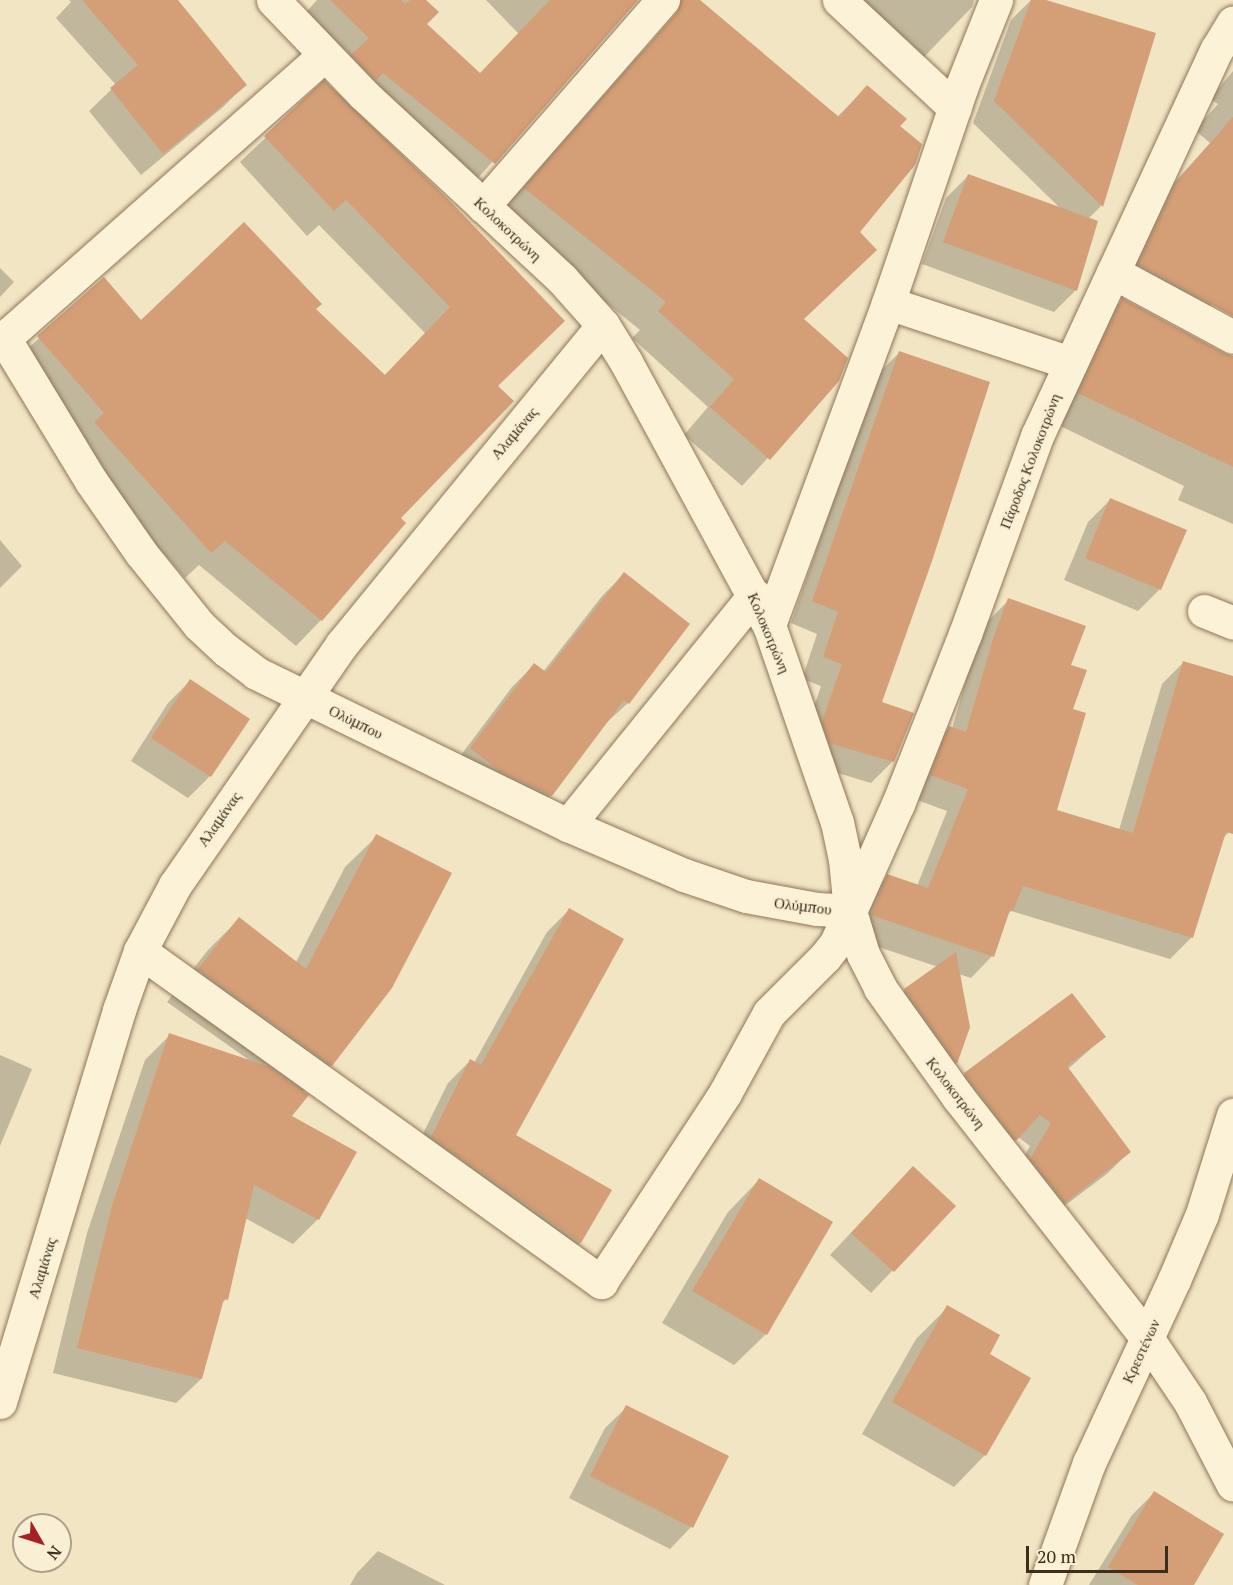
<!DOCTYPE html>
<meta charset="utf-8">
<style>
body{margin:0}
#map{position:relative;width:1233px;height:1585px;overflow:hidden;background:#f2e5c4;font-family:"PT Serif",serif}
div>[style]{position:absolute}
.shadow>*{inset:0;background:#0003}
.building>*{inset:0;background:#d49e76}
.roads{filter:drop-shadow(0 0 2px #8f7658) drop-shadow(0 0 2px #8f7658)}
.minor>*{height:33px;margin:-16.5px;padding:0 16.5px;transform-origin:16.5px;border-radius:16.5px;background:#fcf2d8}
span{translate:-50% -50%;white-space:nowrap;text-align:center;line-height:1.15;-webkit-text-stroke:4.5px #f9efd4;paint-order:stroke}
.street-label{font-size:15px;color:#3d2d1d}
.north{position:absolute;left:12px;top:1513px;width:60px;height:60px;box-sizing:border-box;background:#f9efd4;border:2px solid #aea18b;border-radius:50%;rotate:129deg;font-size:16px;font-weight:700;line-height:24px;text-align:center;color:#3d2d1d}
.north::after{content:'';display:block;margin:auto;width:21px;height:27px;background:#a42322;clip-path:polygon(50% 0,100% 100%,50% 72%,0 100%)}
.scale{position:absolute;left:1026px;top:1546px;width:142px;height:27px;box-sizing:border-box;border:3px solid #3d2d1d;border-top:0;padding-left:8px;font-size:18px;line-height:21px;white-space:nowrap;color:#3d2d1d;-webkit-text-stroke:4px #f9efd4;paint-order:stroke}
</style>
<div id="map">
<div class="shadow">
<div style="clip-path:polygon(69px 0,176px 0,245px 85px,223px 107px,141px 175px,89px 111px,116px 85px,56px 18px,71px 2px)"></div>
<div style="clip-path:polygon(317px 0,425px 0,425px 25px,479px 75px,519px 34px,486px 0,630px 0,633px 4px,470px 187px,300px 19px)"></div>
<div style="clip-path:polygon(696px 0,837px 117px,867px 87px,898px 127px,858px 232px,875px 250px,802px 320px,838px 381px,742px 486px,684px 435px,708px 407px,632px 338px,640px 330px,498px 215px,635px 59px)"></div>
<div style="clip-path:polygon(857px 0,974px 0,972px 7px,923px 58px)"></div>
<div style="clip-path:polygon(1031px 0,1041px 0,1154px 34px,1101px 206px,1088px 219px,1076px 290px,1054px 312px,922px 264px,946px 198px,968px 176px,1062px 210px,973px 123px,1011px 20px)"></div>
<div style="clip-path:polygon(1233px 71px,1233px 261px,1212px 304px,1190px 326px,1117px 286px,1155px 204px,1210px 143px,1195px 130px,1218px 104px,1210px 99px)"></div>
<div style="clip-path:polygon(324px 82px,496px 386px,399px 518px,404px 523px,321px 620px,296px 646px,199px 565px,185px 578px,70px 448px,12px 363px,104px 279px,141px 322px,314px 309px,384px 376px,425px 333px,319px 225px,307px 236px,240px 162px)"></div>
<div style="clip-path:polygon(0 268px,14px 282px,0 297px)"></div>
<div style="clip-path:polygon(1122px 300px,1233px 399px,1233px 524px,1178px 500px,1184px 486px,1050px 421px,1094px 328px)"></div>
<div style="clip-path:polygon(899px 353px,880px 703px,893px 761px,871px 783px,808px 764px,801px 745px,821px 686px,802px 679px,817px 634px,791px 623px,877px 375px)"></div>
<div style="clip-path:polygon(1110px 500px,1160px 589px,1138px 611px,1064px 580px,1088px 522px)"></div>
<div style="clip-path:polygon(0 540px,22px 566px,0 588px)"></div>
<div style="clip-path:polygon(624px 574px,688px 624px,628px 703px,605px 724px,551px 795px,529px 818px,449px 771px,512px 687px,534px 665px,543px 672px,602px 596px)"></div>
<div style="clip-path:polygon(1009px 600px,1070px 665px,1071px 710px,1055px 811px,1119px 830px,1162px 684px,1184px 662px,1233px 678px,1233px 818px,1229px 832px,1222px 839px,1192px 937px,1170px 959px,1011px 911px,1007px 915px,992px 956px,971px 978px,959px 974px,968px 1027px,956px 1063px,935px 1084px,883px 1012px,905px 990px,938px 967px,849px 937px,866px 898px,888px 876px,917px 886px,947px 811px,909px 797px,927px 750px,949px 728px,952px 729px,971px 662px,987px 622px)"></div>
<div style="clip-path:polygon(190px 681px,210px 776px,188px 798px,131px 761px,168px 703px)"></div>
<div style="clip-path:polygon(377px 836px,331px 1065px,302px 1093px,290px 1117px,318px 1219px,293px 1244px,245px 1218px,226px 1299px,221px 1304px,201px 1379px,176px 1403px,53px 1373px,87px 1233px,145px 1060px,170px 1035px,249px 1060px,167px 1002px,208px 950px,239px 919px,296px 962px,345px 867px)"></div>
<div style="clip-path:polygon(569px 910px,514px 1135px,610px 1191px,580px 1243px,558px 1264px,410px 1160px,448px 1083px,470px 1061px,474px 1063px,547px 932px)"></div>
<div style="clip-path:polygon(1072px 995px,1104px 1037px,1067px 1070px,1129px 1152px,1108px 1173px,1042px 1223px,1009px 1182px,1030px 1146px,1018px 1137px,994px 1161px,943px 1096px,965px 1074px)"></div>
<div style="clip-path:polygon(0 1055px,32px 1069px,0 1146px)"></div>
<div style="clip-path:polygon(759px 1180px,766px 1334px,734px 1365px,662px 1323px,728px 1212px)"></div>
<div style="clip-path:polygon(891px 1190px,954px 1206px,871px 1293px,830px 1255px)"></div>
<div style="clip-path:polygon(948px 1307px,988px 1355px,985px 1455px,954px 1487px,862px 1434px,916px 1339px)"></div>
<div style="clip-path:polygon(627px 1407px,727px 1457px,691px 1527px,670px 1549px,569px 1498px,605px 1428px)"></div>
<div style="clip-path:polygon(1154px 1493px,1192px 1585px,1089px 1585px,1132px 1515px)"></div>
<div style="clip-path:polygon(378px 1551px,445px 1585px,350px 1585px,357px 1573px)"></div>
</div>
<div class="building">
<div style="clip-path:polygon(82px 0,178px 0,247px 85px,163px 154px,110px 88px,138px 65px)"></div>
<div style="clip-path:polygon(330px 0,401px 0,405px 4px,410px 0,426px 0,439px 12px,427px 24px,480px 73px,550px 0,638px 0,495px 164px,383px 73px,376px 80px,351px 55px,369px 38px)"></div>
<div style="clip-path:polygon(681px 0,700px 0,839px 117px,867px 85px,907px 119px,900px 126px,922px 144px,915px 165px,860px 232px,877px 250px,804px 319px,848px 358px,839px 381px,770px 460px,710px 407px,734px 379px,658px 311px,666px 302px,524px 188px,677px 12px)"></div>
<div style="clip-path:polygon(1031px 0,1046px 0,1156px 33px,1103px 207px,994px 101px)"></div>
<div style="clip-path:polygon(324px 80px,448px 199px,565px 321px,498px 386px,514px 401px,401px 518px,406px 523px,322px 621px,225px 541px,211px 553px,94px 422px,104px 413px,37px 336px,104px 277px,141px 320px,244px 222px,322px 304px,316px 309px,385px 375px,450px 307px,346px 200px,334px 211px,264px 136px)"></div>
<div style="clip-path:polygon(1233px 117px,1233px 316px,1138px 264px,1177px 181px)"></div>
<div style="clip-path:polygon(968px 174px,1098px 221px,1077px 291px,943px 242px)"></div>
<div style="clip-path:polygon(1122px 298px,1224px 353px,1233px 356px,1233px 467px,1078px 393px)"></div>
<div style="clip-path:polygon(899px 351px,990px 382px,932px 561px,882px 702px,914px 713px,894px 762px,829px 743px,822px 722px,842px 664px,823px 657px,838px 612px,812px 601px)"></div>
<div style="clip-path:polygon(1110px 498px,1187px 530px,1161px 590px,1085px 558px)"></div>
<div style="clip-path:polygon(624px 572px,690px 624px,629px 704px,624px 700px,552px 796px,501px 772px,470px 748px,534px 663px,546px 672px)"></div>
<div style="clip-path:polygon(1008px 598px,1086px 626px,1071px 665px,1087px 670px,1073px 709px,1086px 713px,1057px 810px,1133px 833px,1183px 661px,1233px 676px,1233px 834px,1226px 832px,1193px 938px,1023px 886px,1013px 911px,1010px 910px,994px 957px,871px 915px,887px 874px,928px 888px,968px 789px,930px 775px,949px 726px,966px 732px,993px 639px)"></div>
<div style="clip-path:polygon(190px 679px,250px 719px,211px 777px,151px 738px)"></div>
<div style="clip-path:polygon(376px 834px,452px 873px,392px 988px,332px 1066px,198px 969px,239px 917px,306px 969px)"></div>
<div style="clip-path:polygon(569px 908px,624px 939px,516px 1135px,612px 1190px,581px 1243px,431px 1137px,470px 1059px,481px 1065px)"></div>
<div style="clip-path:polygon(956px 952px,970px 1027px,957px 1064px,904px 989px)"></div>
<div style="clip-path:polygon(1072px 993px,1106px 1037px,1067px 1066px,1131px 1152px,1065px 1203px,1030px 1159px,1051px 1123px,1040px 1115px,1016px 1141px,964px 1073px)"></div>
<div style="clip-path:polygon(169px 1033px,267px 1066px,309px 1095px,292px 1116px,357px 1152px,319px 1220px,254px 1185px,228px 1300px,224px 1299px,202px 1379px,77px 1348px,112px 1206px)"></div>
<div style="clip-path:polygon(913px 1166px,956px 1206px,894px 1272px,851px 1233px)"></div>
<div style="clip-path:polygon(759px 1178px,833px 1222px,767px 1335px,692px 1291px)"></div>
<div style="clip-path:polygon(947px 1305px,1000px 1335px,990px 1354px,1031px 1378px,986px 1456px,892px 1402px)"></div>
<div style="clip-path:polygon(626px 1405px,729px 1456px,693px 1528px,590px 1476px)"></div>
<div style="clip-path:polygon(1154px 1491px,1224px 1534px,1194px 1585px,1138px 1585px,1108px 1567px)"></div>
</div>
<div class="roads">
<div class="minor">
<div style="left:273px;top:0;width:130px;rotate:46.2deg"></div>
<div style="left:363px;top:94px;width:272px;rotate:42.9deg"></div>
<div style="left:562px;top:279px;width:62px;rotate:48.3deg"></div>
<div style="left:603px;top:325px;width:44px;rotate:58.1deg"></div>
<div style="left:626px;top:362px;width:299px;rotate:61.5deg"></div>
<div style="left:769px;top:625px;width:208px;rotate:71deg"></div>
<div style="left:837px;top:822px;width:38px;rotate:78deg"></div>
<div style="left:845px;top:859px;width:52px;rotate:84.5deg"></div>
<div style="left:850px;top:911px;width:45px;rotate:73.2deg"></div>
<div style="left:863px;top:954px;width:38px;rotate:63deg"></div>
<div style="left:880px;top:988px;width:134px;rotate:54.4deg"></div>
<div style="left:958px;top:1097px;width:306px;rotate:51.9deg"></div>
<div style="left:1147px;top:1338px;width:77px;rotate:56.1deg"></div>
<div style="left:1190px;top:1402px;width:93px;rotate:62.6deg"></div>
<div style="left:839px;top:0;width:158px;rotate:43deg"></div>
<div style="left:483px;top:206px;width:274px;rotate:-48.9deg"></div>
<div style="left:1113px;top:272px;width:136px;rotate:28.4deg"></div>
<div style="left:888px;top:303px;width:192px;rotate:18.2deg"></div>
<div style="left:4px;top:338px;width:167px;rotate:58.7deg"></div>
<div style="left:91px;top:481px;width:88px;rotate:55.2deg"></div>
<div style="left:141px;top:553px;width:92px;rotate:51.1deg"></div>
<div style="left:199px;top:625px;width:37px;rotate:43deg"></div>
<div style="left:226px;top:650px;width:38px;rotate:37deg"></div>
<div style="left:256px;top:673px;width:347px;rotate:26deg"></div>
<div style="left:568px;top:825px;width:126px;rotate:23.3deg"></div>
<div style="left:684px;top:875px;width:65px;rotate:18.7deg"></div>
<div style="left:746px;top:896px;width:72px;rotate:10.4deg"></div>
<div style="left:817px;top:909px;width:33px;rotate:3deg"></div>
<div style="left:0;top:342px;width:433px;rotate:-41.5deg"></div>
<div style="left:1204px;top:611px;width:31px;rotate:22deg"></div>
<div style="left:769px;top:625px;width:343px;rotate:-69.7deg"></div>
<div style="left:888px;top:303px;width:227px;rotate:-71.2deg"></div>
<div style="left:961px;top:88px;width:95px;rotate:-68.3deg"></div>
<div style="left:568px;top:825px;width:296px;rotate:-51deg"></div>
<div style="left:140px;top:951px;width:568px;rotate:35.68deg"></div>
<div style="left:601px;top:1282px;width:226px;rotate:-56.7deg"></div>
<div style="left:725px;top:1093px;width:91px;rotate:-61.2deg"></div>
<div style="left:769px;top:1013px;width:79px;rotate:-45deg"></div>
<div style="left:825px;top:957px;width:18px;rotate:-52deg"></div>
<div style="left:836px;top:943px;width:152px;rotate:-66deg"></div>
<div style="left:898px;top:804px;width:183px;rotate:-68.5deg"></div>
<div style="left:965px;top:634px;width:211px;rotate:-70deg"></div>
<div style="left:1037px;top:436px;width:427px;rotate:-65.1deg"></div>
<div style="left:1217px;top:49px;width:31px;rotate:-59deg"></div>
<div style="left:0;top:1402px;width:410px;rotate:-73.1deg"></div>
<div style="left:119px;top:1010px;width:63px;rotate:-70.4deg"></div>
<div style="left:140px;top:951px;width:75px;rotate:-62.1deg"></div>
<div style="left:175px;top:885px;width:293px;rotate:-55.3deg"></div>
<div style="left:342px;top:644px;width:412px;rotate:-50.7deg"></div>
<div style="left:1045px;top:1585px;width:130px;rotate:-70.2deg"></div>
<div style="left:1089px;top:1463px;width:202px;rotate:-65.1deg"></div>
<div style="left:1174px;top:1280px;width:72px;rotate:-67deg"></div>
<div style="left:1202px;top:1214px;width:104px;rotate:-72.6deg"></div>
</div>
</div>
<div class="street-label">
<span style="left:508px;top:229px;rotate:43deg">Κολοκοτρώνη</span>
<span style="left:514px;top:433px;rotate:-50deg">Αλαμάνας</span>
<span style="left:1030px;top:461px;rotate:-69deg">Πάροδος Κολοκοτρώνη</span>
<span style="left:769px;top:633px;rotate:67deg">Κολοκοτρώνη</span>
<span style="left:356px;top:722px;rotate:26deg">Ολύμπου</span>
<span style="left:219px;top:819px;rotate:-55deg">Αλαμάνας</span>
<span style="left:803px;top:906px;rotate:7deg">Ολύμπου</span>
<span style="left:956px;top:1093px;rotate:52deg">Κολοκοτρώνη</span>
<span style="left:42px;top:1268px;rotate:-73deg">Αλαμάνας</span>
<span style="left:1141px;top:1351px;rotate:-65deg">Κρεστένων</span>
</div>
<div class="north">N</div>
<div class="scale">20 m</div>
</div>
